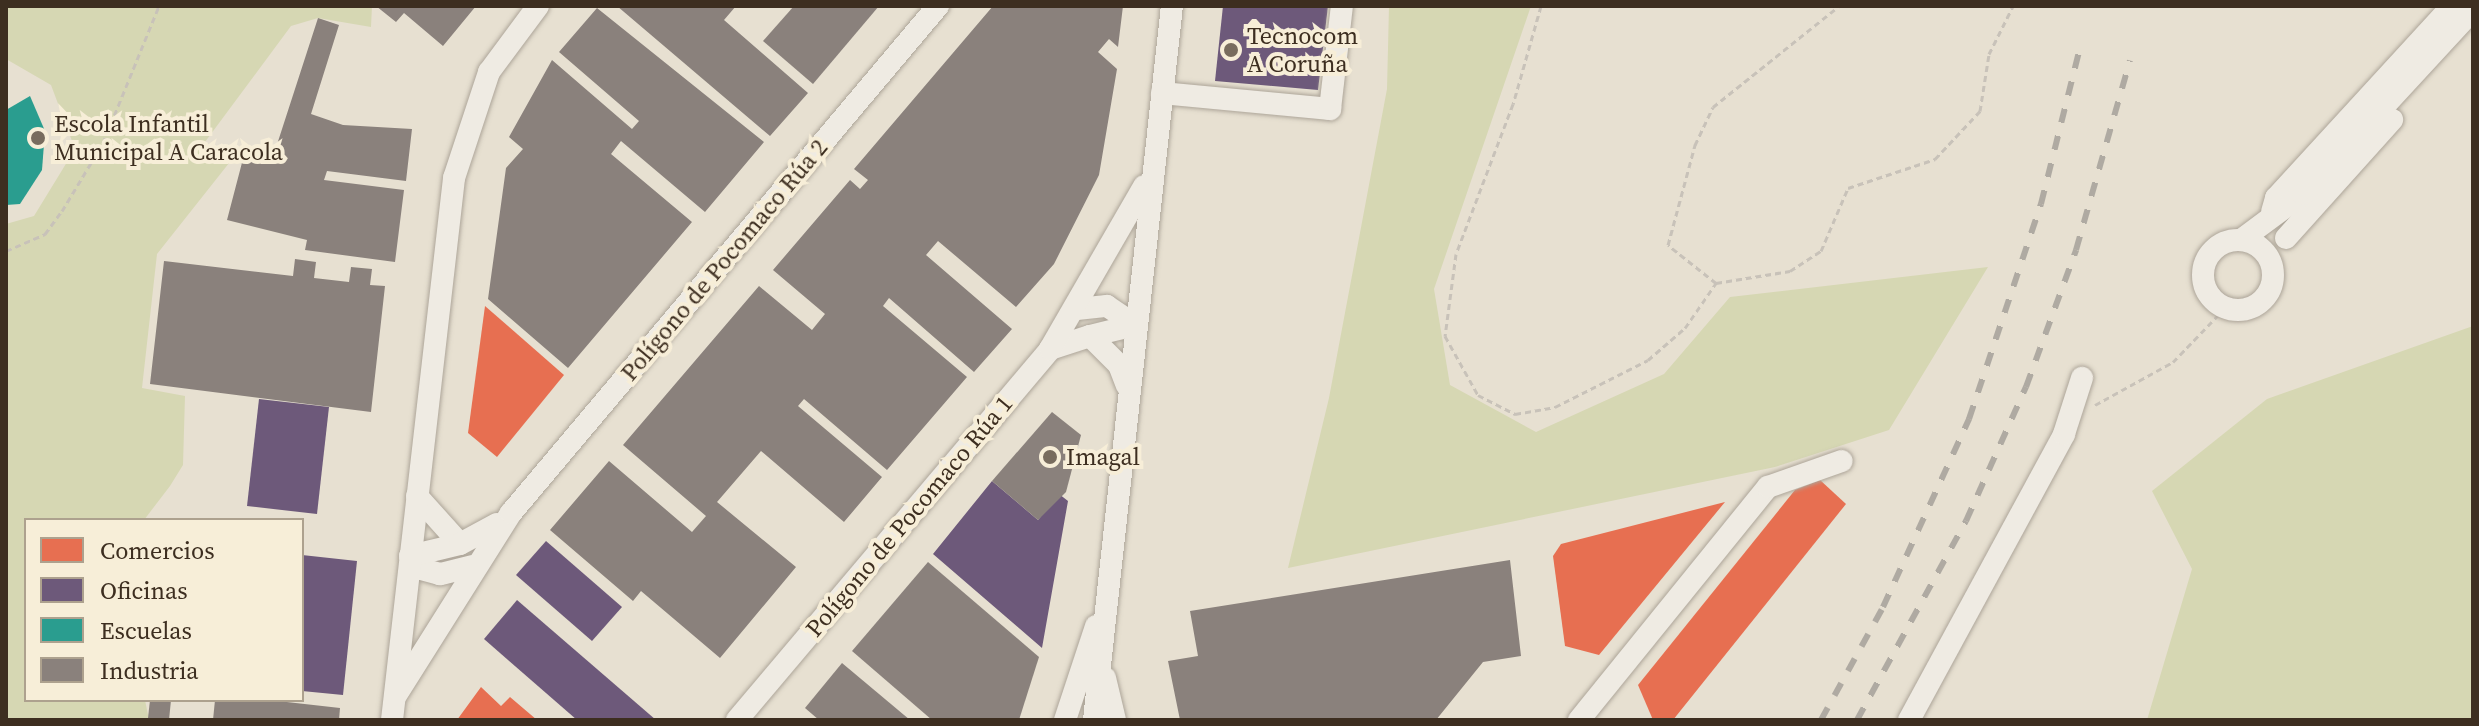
<!DOCTYPE html>
<meta charset="utf-8">
<style>
body{margin:0}
#map{position:relative;width:2479px;height:726px;overflow:hidden;background:#e7e0d1;font-family:"Source Serif 4",serif}
div>[style]{position:absolute}
.green>*{inset:0;background:#d6d7b3}
.shops>*{inset:0;background:#e76f51}
.offices>*{inset:0;background:#6d597a}
.schools>*{inset:0;background:#2a9d8f}
.industry>*{inset:0;background:#8a817c}
.path>*{height:3px;margin-top:-1.5px;transform-origin:0;background:repeating-linear-gradient(90deg,#c8c2b9 0 6px,transparent 0 10px)}
.roads{filter:drop-shadow(0 0 2px #ada599) drop-shadow(0 0 2px #ada599)}
.minor>*{height:22px;margin:-11px;padding:0 11px;transform-origin:11px;border-radius:11px;background:#efebe3}
.minor>.ring{margin:-11px;padding:0;box-sizing:content-box;background:none;border:22px solid #efebe3;border-radius:50%}
.rail>*{height:6px;margin-top:-3px;transform-origin:0;background:repeating-linear-gradient(90deg,#afaaa2 0 14px,transparent 0 28px)}
.dots>*{width:22px;height:22px;translate:-50% -50%;box-sizing:border-box;border:4px solid #f7eed8;border-radius:50%}
span{translate:-50% -50%;white-space:nowrap;text-align:center;line-height:1.15;-webkit-text-stroke:8px #f7eed8;paint-order:stroke}
.poi-label{font-size:24px;color:#3d2e20}
.left{translate:0 -50%;text-align:left}
.street-label{font-size:24px;color:#3d2e20}
.frame{position:absolute;inset:0;border:8px solid #3d2e20;pointer-events:none}
.legend{position:absolute;left:24px;top:518px;width:280px;height:184px;box-sizing:border-box;background:#f7eed8;border:2px solid #ada18e;margin:0;padding:10px 14px;list-style:none;font-size:24px;color:#3d2e20}
.legend li{display:flex;align-items:center;gap:16px;height:40px}
.legend b{width:40px;border:2px solid #ada18e}
</style>
<div id="map">
<div class="green">
<div style="clip-path:polygon(6px 6px,372px 6px,371px 27px,318px 18px,291px 26px,202px 146px,237px 153px,157px 254px,142px 388px,185px 396px,183px 465px,170px 486px,144px 520px,26px 520px,26px 700px,145px 700px,149px 720px,6px 720px,6px 224px,34px 216px,75px 149px,51px 85px,6px 59px)"></div>
<div style="clip-path:polygon(1389px 6px,1531px 6px,1434px 289px,1450px 385px,1536px 432px,1664px 374px,1730px 297px,1988px 267px,1889px 430px,1775px 467px,1288px 568px,1329px 398px,1387px 89px)"></div>
<div style="clip-path:polygon(2473px 326px,2473px 720px,2147px 720px,2192px 569px,2152px 491px,2267px 399px)"></div>
</div>
<div class="shops">
<div style="clip-path:polygon(485px 306px,564px 375px,497px 457px,468px 433px)"></div>
<div style="clip-path:polygon(1820px 480px,1846px 504px,1673px 720px,1653px 720px,1638px 685px,1795px 490px)"></div>
<div style="clip-path:polygon(1725px 502px,1599px 655px,1565px 646px,1553px 556px,1561px 544px)"></div>
<div style="clip-path:polygon(481px 687px,501px 706px,510px 697px,537px 720px,457px 720px)"></div>
</div>
<div class="offices">
<div style="clip-path:polygon(1223px 6px,1328px 6px,1318px 90px,1215px 81px)"></div>
<div style="clip-path:polygon(259px 399px,329px 407px,317px 514px,247px 506px)"></div>
<div style="clip-path:polygon(992px 481px,1038px 520px,1059px 494px,1068px 501px,1042px 648px,933px 554px)"></div>
<div style="clip-path:polygon(546px 541px,622px 607px,592px 641px,516px 575px)"></div>
<div style="clip-path:polygon(302px 555px,357px 561px,343px 695px,302px 691px)"></div>
<div style="clip-path:polygon(517px 600px,656px 720px,577px 720px,484px 639px)"></div>
</div>
<div class="schools">
<div style="clip-path:polygon(30px 96px,45px 131px,42px 170px,20px 204px,6px 205px,6px 110px)"></div>
</div>
<div class="industry">
<div style="clip-path:polygon(376px 6px,476px 6px,443px 46px,404px 13px,396px 22px)"></div>
<div style="clip-path:polygon(617px 6px,736px 6px,724px 20px,808px 93px,770px 136px)"></div>
<div style="clip-path:polygon(794px 6px,879px 6px,813px 84px,763px 41px)"></div>
<div style="clip-path:polygon(993px 6px,1123px 6px,1118px 47px,1109px 39px,1098px 52px,1117px 69px,1099px 175px,1054px 264px,1016px 307px,938px 241px,926px 255px,1012px 329px,974px 372px,889px 298px,883px 306px,967px 377px,887px 470px,804px 399px,798px 406px,882px 477px,844px 522px,761px 451px,717px 502px,796px 567px,720px 658px,641px 591px,633px 601px,550px 530px,609px 461px,692px 532px,706px 516px,623px 445px,759px 286px,812px 330px,825px 314px,773px 270px,850px 180px,860px 189px,868px 180px,854px 169px)"></div>
<div style="clip-path:polygon(597px 8px,764px 142px,705px 212px,621px 141px,611px 154px,692px 222px,568px 368px,488px 299px,506px 168px,523px 149px,509px 137px,552px 60px,632px 129px,639px 121px,559px 52px)"></div>
<div style="clip-path:polygon(318px 18px,339px 25px,311px 114px,343px 125px,412px 129px,406px 181px,327px 171px,324px 180px,404px 190px,395px 262px,305px 250px,307px 240px,227px 220px,244px 155px,271px 163px)"></div>
<div style="clip-path:polygon(295px 259px,316px 262px,314px 278px,349px 282px,351px 267px,372px 269px,370px 285px,385px 286px,371px 412px,150px 384px,164px 261px,293px 276px)"></div>
<div style="clip-path:polygon(1052px 412px,1081px 435px,1066px 492px,1038px 520px,992px 481px)"></div>
<div style="clip-path:polygon(1510px 560px,1521px 656px,1483px 662px,1436px 720px,1180px 720px,1168px 661px,1198px 656px,1190px 611px)"></div>
<div style="clip-path:polygon(928px 562px,1039px 657px,1019px 720px,932px 720px,852px 651px)"></div>
<div style="clip-path:polygon(842px 663px,910px 720px,819px 720px,805px 708px)"></div>
<div style="clip-path:polygon(150px 700px,171px 700px,169px 720px,148px 718px)"></div>
<div style="clip-path:polygon(215px 700px,269px 700px,340px 708px,339px 720px,213px 720px)"></div>
</div>
<div class="path">
<div style="left:1541px;top:6px;width:102px;rotate:105.9deg"></div>
<div style="left:1513px;top:104px;width:160px;rotate:110.8deg"></div>
<div style="left:1456px;top:254px;width:83px;rotate:97.6deg"></div>
<div style="left:1445px;top:336px;width:68px;rotate:60.8deg"></div>
<div style="left:1478px;top:395px;width:42px;rotate:27.2deg"></div>
<div style="left:1515px;top:414px;width:41px;rotate:-9.9deg"></div>
<div style="left:1555px;top:407px;width:104px;rotate:-26.8deg"></div>
<div style="left:1648px;top:360px;width:49px;rotate:-40.9deg"></div>
<div style="left:1685px;top:328px;width:55px;rotate:-55.4deg"></div>
<div style="left:1716px;top:283px;width:75px;rotate:-9.2deg"></div>
<div style="left:1790px;top:271px;width:37px;rotate:-33deg"></div>
<div style="left:1821px;top:251px;width:69px;rotate:-66.8deg"></div>
<div style="left:1848px;top:188px;width:92px;rotate:-18.4deg"></div>
<div style="left:1935px;top:159px;width:66px;rotate:-46.8deg"></div>
<div style="left:1980px;top:111px;width:58px;rotate:-81deg"></div>
<div style="left:1989px;top:54px;width:54px;rotate:-63.4deg"></div>
<div style="left:6px;top:251px;width:43px;rotate:-23.6deg"></div>
<div style="left:45px;top:234px;width:29px;rotate:-54deg"></div>
<div style="left:62px;top:211px;width:79px;rotate:-58.9deg"></div>
<div style="left:103px;top:143px;width:148px;rotate:-67.8deg"></div>
<div style="left:1716px;top:283px;width:61px;rotate:-141.6deg"></div>
<div style="left:1668px;top:245px;width:104px;rotate:-74.9deg"></div>
<div style="left:1695px;top:145px;width:42px;rotate:-64.7deg"></div>
<div style="left:1713px;top:107px;width:161px;rotate:-38.7deg"></div>
<div style="left:2095px;top:405px;width:89px;rotate:-28.9deg"></div>
<div style="left:2173px;top:362px;width:75px;rotate:-46.1deg"></div>
</div>
<div class="roads">
<div class="minor">
<div style="left:1162px;top:93px;width:169px;rotate:5.4deg"></div>
<div style="left:1330px;top:109px;width:104px;rotate:-83.4deg"></div>
<div style="left:2272px;top:212px;width:15px;rotate:-74deg"></div>
<div style="left:2276px;top:198px;width:260px;rotate:-47.5deg"></div>
<div style="left:2286px;top:238px;width:159px;rotate:-48.1deg"></div>
<div style="left:2241px;top:240px;width:77px;rotate:-36.6deg"></div>
<div style="left:2303px;top:194px;width:251px;rotate:-47.3deg"></div>
<div class="ring" style="left:2203px;top:240px;width:48px;height:48px"></div>
<div style="left:1077px;top:309px;width:30px;rotate:-6deg"></div>
<div style="left:1107px;top:306px;width:34px;rotate:34deg"></div>
<div style="left:1135px;top:325px;width:46px;rotate:166.3deg"></div>
<div style="left:1050px;top:349px;width:42px;rotate:-18deg"></div>
<div style="left:1090px;top:336px;width:41px;rotate:45deg"></div>
<div style="left:1119px;top:365px;width:22px;rotate:69deg"></div>
<div style="left:417px;top:496px;width:64px;rotate:48.1deg"></div>
<div style="left:473px;top:566px;width:34px;rotate:166deg"></div>
<div style="left:440px;top:574px;width:20px;rotate:-165deg"></div>
<div style="left:421px;top:569px;width:17px;rotate:-130deg"></div>
<div style="left:410px;top:556px;width:51px;rotate:-13.5deg"></div>
<div style="left:460px;top:544px;width:42px;rotate:-28.4deg"></div>
<div style="left:1105px;top:678px;width:43px;rotate:76.6deg"></div>
<div style="left:395px;top:697px;width:218px;rotate:-57.8deg"></div>
<div style="left:511px;top:513px;width:663px;rotate:-49.9deg"></div>
<div style="left:392px;top:720px;width:546px;rotate:-83.47deg"></div>
<div style="left:454px;top:178px;width:112px;rotate:-71.7deg"></div>
<div style="left:489px;top:72px;width:82px;rotate:-53.4deg"></div>
<div style="left:737px;top:720px;width:485px;rotate:-49.8deg"></div>
<div style="left:1050px;top:349px;width:188px;rotate:-60deg"></div>
<div style="left:1065px;top:720px;width:99px;rotate:-71.7deg"></div>
<div style="left:1094px;top:720px;width:718px;rotate:-83.77deg"></div>
<div style="left:1579px;top:720px;width:300px;rotate:-51deg"></div>
<div style="left:1768px;top:487px;width:78px;rotate:-19.4deg"></div>
<div style="left:1909px;top:720px;width:325px;rotate:-61.5deg"></div>
<div style="left:2064px;top:434px;width:59px;rotate:-72.2deg"></div>
</div>
</div>
<div class="rail">
<div style="left:1821px;top:720px;width:129px;rotate:-61.2deg"></div>
<div style="left:1883px;top:607px;width:207px;rotate:-65.4deg"></div>
<div style="left:1969px;top:419px;width:227px;rotate:-71.5deg"></div>
<div style="left:2041px;top:204px;width:162px;rotate:-76deg"></div>
<div style="left:1857px;top:720px;width:227px;rotate:-61.3deg"></div>
<div style="left:1966px;top:521px;width:147px;rotate:-65.9deg"></div>
<div style="left:2026px;top:387px;width:146px;rotate:-69.9deg"></div>
<div style="left:2076px;top:250px;width:197px;rotate:-74.1deg"></div>
</div>
<div class="dots">
<div style="left:1231px;top:50px;background:#786c5e"></div>
<div style="left:38px;top:138px;background:#786c5e"></div>
<div style="left:1050px;top:457px;background:#786c5e"></div>
</div>
<div class="poi-label">
<span class="left" style="left:1247px;top:50px">Tecnocom<br>A Coruña</span>
<span class="left" style="left:54px;top:138px">Escola Infantil<br>Municipal A Caracola</span>
<span class="left" style="left:1066px;top:457px">Imagal</span>
</div>
<div class="street-label">
<span style="left:724px;top:260px;rotate:-50deg">Polígono de Pocomaco Rúa 2</span>
<span style="left:909px;top:516px;rotate:-50deg">Polígono de Pocomaco Rúa 1</span>
</div>
<div class="frame"></div>
<ul class="legend">
<li><b style="height:22px;background:#e76f51"></b>Comercios</li>
<li><b style="height:22px;background:#6d597a"></b>Oficinas</li>
<li><b style="height:22px;background:#2a9d8f"></b>Escuelas</li>
<li><b style="height:22px;background:#8a817c"></b>Industria</li>
</ul>
</div>
